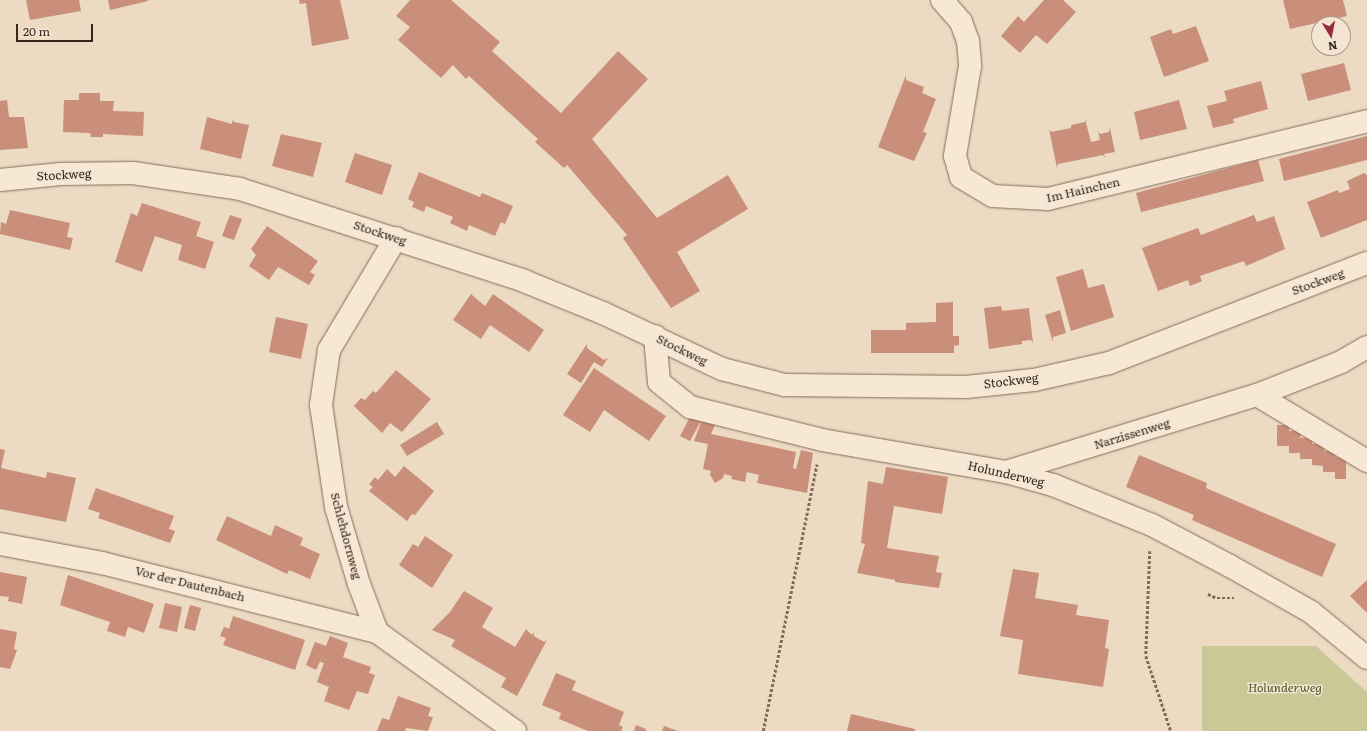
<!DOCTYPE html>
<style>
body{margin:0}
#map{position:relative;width:1367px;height:731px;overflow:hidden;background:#ecdac3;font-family:Literata,serif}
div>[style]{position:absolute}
.green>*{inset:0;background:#cac897}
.building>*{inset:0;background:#c98f7a}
.path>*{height:2.5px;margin-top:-1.25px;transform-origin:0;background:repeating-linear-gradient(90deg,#866b5a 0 3px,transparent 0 5px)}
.roads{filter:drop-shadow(0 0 1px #866b5a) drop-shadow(0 0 1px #866b5a)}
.street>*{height:22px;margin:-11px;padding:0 11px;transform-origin:11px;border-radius:11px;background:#f7e8d6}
.secondary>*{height:22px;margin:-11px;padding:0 11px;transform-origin:11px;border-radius:11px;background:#f7e8d6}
span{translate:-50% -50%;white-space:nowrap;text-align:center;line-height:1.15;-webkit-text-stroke:3px #f4e5d2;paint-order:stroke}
.street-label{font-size:12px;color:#36261e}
.park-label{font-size:12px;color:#4d5225;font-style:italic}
.north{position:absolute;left:1311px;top:16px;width:40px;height:40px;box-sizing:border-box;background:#f4e5d2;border:1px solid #a8998a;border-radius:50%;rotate:170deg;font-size:11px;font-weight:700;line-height:16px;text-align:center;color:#36261e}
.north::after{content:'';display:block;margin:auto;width:14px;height:18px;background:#922d3c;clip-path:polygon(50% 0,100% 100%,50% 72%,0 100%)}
.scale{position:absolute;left:16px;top:24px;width:77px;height:18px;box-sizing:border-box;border:2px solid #36261e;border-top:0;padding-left:5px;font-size:12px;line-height:14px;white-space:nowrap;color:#36261e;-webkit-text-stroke:3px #f4e5d2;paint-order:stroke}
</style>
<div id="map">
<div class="green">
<div style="clip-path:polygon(1202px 646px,1316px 646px,1367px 692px,1367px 731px,1202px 731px)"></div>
</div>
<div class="building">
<div style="clip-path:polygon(26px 0,79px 0,81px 11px,30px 20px)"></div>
<div style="clip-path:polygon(108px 0,148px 0,148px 1px,110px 10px)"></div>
<div style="clip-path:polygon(299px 0,340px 0,349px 39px,312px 46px,306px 3px,300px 4px)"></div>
<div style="clip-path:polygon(410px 0,451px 0,500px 42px,492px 51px,561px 113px,618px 51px,648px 79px,592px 139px,657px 218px,728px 175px,748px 209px,677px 252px,700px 291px,671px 308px,623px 238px,627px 235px,567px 165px,564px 168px,535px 142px,538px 139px,469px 76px,466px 79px,453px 65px,441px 78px,398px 40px,410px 27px,396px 16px)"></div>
<div style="clip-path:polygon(1044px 0,1063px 0,1076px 12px,1047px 44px,1036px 35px,1020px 53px,1001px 36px,1018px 16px,1024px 22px)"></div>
<div style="clip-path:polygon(1283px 0,1343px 0,1347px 16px,1290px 29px)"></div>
<div style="clip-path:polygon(1196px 26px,1209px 61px,1164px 77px,1150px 37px,1171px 29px,1173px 34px)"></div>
<div style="clip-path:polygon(1344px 63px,1351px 90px,1308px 101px,1301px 74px)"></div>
<div style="clip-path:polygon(906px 75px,906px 80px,924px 87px,922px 93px,936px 99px,923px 132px,927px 133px,914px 161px,878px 147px)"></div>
<div style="clip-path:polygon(1261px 81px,1268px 109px,1233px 119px,1234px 123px,1213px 128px,1207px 106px,1227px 101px,1224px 91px)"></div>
<div style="clip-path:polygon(79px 93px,100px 93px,100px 101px,114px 101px,113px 111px,144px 112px,143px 136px,103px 134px,103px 137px,91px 137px,90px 133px,63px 132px,64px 100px,79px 100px)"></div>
<div style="clip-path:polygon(7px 100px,9px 117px,24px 117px,28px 148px,0 150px,0 101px)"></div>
<div style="clip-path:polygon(1179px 100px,1187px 129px,1140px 140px,1134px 112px)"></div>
<div style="clip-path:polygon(207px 117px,232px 124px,233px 119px,234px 122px,249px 125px,241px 159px,200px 149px)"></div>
<div style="clip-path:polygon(1085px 119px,1091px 142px,1100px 140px,1098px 131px,1100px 134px,1109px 132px,1110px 128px,1115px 152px,1104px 154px,1105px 158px,1103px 155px,1058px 164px,1057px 168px,1049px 129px,1051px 132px,1071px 128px,1071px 125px,1085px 122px)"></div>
<div style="clip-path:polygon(281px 134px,322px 143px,313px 177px,272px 166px)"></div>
<div style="clip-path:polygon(1367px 136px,1367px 160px,1284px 181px,1279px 159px)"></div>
<div style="clip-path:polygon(355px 153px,392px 165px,382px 195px,345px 182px)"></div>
<div style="clip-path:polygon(1258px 160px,1264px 181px,1141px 212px,1136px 193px)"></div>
<div style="clip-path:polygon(419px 172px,480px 197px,482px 193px,513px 206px,505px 224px,501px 222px,495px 236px,469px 225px,467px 231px,450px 223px,453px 217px,426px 206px,424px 212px,412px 207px,414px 202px,408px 199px)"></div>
<div style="clip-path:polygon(1364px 173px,1367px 175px,1367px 220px,1321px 238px,1307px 202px,1338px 190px,1339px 193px,1350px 189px,1347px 181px)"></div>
<div style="clip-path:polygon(142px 203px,201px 222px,196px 236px,214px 242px,205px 269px,178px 260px,182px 245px,155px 236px,142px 272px,115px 262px,131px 213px,137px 216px)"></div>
<div style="clip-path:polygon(10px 210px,70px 223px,67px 237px,73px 238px,70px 250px,0 234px,1px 222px,6px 224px)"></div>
<div style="clip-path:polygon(230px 215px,242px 219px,234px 240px,222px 236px)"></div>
<div style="clip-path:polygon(1254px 215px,1257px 222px,1274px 216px,1285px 249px,1246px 266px,1244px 261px,1200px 276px,1202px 281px,1190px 286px,1188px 280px,1158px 291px,1142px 248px,1198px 228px,1201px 235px)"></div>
<div style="clip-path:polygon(267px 226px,318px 261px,310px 272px,315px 275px,309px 285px,278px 267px,269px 280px,249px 266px,256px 255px,251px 249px)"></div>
<div style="clip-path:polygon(1083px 269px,1088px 288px,1104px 284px,1114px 317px,1071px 331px,1056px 277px)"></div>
<div style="clip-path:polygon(471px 294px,485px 306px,493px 294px,544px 330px,529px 352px,490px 325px,481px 339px,453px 320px)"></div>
<div style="clip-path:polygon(953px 302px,953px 336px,959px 336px,959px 345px,954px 346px,954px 353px,871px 353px,871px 330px,906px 330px,906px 323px,936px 322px,936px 303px)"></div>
<div style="clip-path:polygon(1001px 306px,1002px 311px,1029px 308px,1033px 343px,1031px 340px,1022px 341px,1022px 344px,989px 349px,984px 308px)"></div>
<div style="clip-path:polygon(1060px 310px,1066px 333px,1053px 337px,1053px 342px,1045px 315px)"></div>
<div style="clip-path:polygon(276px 317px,308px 324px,301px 359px,269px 352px)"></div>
<div style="clip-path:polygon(587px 344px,587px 348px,604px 360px,608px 358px,602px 367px,594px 362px,581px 383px,567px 374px)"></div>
<div style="clip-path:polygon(594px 368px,666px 416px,649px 441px,604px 410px,590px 432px,563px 415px)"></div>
<div style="clip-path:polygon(396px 370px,431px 399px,402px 432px,390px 423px,382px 433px,354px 406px,361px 398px,365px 400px,373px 391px,376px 393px)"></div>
<div style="clip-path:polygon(691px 415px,701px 421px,690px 441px,680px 436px)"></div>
<div style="clip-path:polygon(702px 420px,715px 425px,711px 434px,796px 452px,793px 468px,796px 469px,801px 450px,813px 453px,807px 493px,757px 483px,759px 475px,747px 472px,745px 482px,731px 479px,732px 476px,724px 474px,723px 478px,715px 483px,710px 475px,711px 471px,703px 469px,708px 444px,694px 441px)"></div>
<div style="clip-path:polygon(437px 422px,444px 434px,407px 456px,400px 445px)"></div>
<div style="clip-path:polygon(1277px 425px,1289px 425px,1289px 431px,1301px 431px,1300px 438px,1312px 438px,1312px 444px,1323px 444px,1324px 451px,1335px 451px,1335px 457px,1346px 458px,1346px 479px,1335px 479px,1335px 472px,1323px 472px,1323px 466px,1312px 465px,1312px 459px,1300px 459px,1300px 453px,1289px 453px,1289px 446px,1277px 446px)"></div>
<div style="clip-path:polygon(0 449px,5px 450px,1px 468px,46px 478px,47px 472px,76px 478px,66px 522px,0 509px)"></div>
<div style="clip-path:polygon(1139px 455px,1207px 483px,1206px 488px,1336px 544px,1322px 577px,1192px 520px,1194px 515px,1126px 487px)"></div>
<div style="clip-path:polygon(404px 466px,434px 491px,415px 515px,412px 514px,407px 521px,369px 491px,373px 487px,369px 484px,375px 477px,378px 480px,387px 469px,395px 477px)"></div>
<div style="clip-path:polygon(886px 467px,948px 477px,942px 514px,894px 506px,887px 548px,939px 556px,936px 572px,942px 573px,939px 588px,895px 582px,895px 580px,857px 573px,865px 544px,861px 543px,868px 481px,883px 484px)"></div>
<div style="clip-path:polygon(96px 488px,174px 516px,169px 529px,175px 531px,170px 543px,98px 518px,100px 513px,88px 509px)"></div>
<div style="clip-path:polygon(227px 516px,271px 536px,275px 525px,303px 538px,300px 545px,320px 554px,310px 579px,289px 570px,287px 574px,216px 540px)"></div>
<div style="clip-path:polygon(425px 536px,453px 555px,432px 588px,399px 565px,413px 544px,418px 547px)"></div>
<div style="clip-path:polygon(1013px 569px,1039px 573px,1035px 598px,1078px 605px,1076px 615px,1109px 620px,1105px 648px,1109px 649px,1103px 687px,1018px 674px,1023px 640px,1000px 636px)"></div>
<div style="clip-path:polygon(0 572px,27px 577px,22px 604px,8px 601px,9px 597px,0 596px)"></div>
<div style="clip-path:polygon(68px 575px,154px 604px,144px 633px,128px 627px,125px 637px,107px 631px,110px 622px,60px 605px)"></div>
<div style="clip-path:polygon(1367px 580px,1367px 613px,1350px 596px)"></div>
<div style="clip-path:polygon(464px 591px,493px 608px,482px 627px,493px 634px,515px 647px,526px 629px,532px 635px,534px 632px,534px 636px,544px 642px,547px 640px,517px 696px,501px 687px,506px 678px,451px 646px,455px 640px,432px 630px,450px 612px)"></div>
<div style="clip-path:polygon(165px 603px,182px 607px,177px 632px,159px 628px)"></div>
<div style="clip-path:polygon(190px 605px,201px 608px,195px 631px,184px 628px)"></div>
<div style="clip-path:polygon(233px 616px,305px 640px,295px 670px,223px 645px,226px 638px,220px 636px,224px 627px,229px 629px)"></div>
<div style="clip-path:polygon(0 629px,17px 632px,14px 649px,17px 650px,10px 669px,0 667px)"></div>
<div style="clip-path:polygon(330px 636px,348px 643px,343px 657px,371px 667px,369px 673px,375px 675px,368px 694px,357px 691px,349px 710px,324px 701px,329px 687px,317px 682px,324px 663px,320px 662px,324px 653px,316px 670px,306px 665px,315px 642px,326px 646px)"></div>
<div style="clip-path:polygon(556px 673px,576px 681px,572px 690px,624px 712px,619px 725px,623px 727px,621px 731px,588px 731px,559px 719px,561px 713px,542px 705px)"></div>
<div style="clip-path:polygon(398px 696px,431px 708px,428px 716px,433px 717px,428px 731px,406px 728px,405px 731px,377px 731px,382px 718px,389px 720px)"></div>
<div style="clip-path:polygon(851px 714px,915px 729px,915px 731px,847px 731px)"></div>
<div style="clip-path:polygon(636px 725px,646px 729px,646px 731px,634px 731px)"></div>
<div style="clip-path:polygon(664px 726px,678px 731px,662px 731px)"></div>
</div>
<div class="path">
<div style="left:1150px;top:551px;width:105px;rotate:92.2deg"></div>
<div style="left:1146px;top:656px;width:79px;rotate:71.6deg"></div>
<div style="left:1208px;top:594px;width:10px;rotate:24deg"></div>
<div style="left:1217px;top:598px;width:17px"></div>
<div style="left:763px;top:731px;width:272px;rotate:-78.6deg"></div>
</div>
<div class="roads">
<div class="street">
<div style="left:942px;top:0;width:29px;rotate:49deg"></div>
<div style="left:961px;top:22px;width:20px;rotate:70deg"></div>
<div style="left:968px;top:41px;width:25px;rotate:85deg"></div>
<div style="left:970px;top:66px;width:91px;rotate:99.5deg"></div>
<div style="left:955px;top:156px;width:22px;rotate:74deg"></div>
<div style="left:961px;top:177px;width:37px;rotate:31deg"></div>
<div style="left:993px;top:196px;width:55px;rotate:3.1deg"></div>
<div style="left:1048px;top:199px;width:328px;rotate:-13.7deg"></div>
<div style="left:396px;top:238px;width:131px;rotate:120.9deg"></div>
<div style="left:329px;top:350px;width:56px;rotate:98.3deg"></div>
<div style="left:321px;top:405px;width:103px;rotate:81.6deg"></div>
<div style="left:336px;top:507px;width:80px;rotate:73.4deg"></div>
<div style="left:359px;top:584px;width:51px;rotate:69.4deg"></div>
<div style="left:377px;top:632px;width:170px;rotate:35.7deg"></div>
<div style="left:655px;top:336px;width:46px;rotate:85deg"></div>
<div style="left:659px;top:382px;width:40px;rotate:39deg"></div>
<div style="left:690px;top:407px;width:136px;rotate:14deg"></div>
<div style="left:822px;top:440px;width:187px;rotate:9.9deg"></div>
<div style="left:1006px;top:472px;width:49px;rotate:15.5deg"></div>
<div style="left:1053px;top:485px;width:107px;rotate:22deg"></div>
<div style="left:1152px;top:525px;width:88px;rotate:27.7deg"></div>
<div style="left:1230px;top:566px;width:93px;rotate:29.6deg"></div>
<div style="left:1311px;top:612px;width:72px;rotate:39.4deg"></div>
<div style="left:1257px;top:395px;width:128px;rotate:31deg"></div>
<div style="left:1006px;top:472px;width:263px;rotate:-17.1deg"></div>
<div style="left:1257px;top:395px;width:90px;rotate:-21.4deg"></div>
<div style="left:1341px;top:362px;width:30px;rotate:-30deg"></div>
<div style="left:0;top:544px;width:104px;rotate:10.6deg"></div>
<div style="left:102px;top:563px;width:284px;rotate:14.1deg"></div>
</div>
<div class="secondary">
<div style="left:0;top:180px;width:61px;rotate:-5.6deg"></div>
<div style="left:61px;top:174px;width:72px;rotate:-0.8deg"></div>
<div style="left:133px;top:173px;width:108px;rotate:8.5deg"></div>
<div style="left:240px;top:189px;width:299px;rotate:17.9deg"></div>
<div style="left:524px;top:281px;width:85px;rotate:22.1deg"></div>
<div style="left:603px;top:313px;width:132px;rotate:25.2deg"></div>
<div style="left:722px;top:369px;width:65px;rotate:14.3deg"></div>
<div style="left:785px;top:385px;width:181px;rotate:0.6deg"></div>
<div style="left:966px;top:387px;width:68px;rotate:-5.9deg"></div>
<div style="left:1034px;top:380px;width:77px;rotate:-12.8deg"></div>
<div style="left:1109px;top:363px;width:277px;rotate:-21.2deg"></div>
</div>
</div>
<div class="street-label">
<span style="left:64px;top:175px;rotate:-3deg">Stockweg</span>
<span style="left:1083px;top:190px;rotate:-13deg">Im Hainchen</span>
<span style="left:380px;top:233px;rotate:18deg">Stockweg</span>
<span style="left:1318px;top:282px;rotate:-20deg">Stockweg</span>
<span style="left:682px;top:350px;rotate:26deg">Stockweg</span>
<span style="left:1011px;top:381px;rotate:-7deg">Stockweg</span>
<span style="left:1132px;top:434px;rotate:-17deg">Narzissenweg</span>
<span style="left:1006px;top:474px;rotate:13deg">Holunderweg</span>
<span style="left:346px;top:536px;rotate:75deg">Schlehdornweg</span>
<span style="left:190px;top:584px;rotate:14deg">Vor der Dautenbach</span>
</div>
<div class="park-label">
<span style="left:1285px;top:688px">Holunderweg</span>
</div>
<div class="north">N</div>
<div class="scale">20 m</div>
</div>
